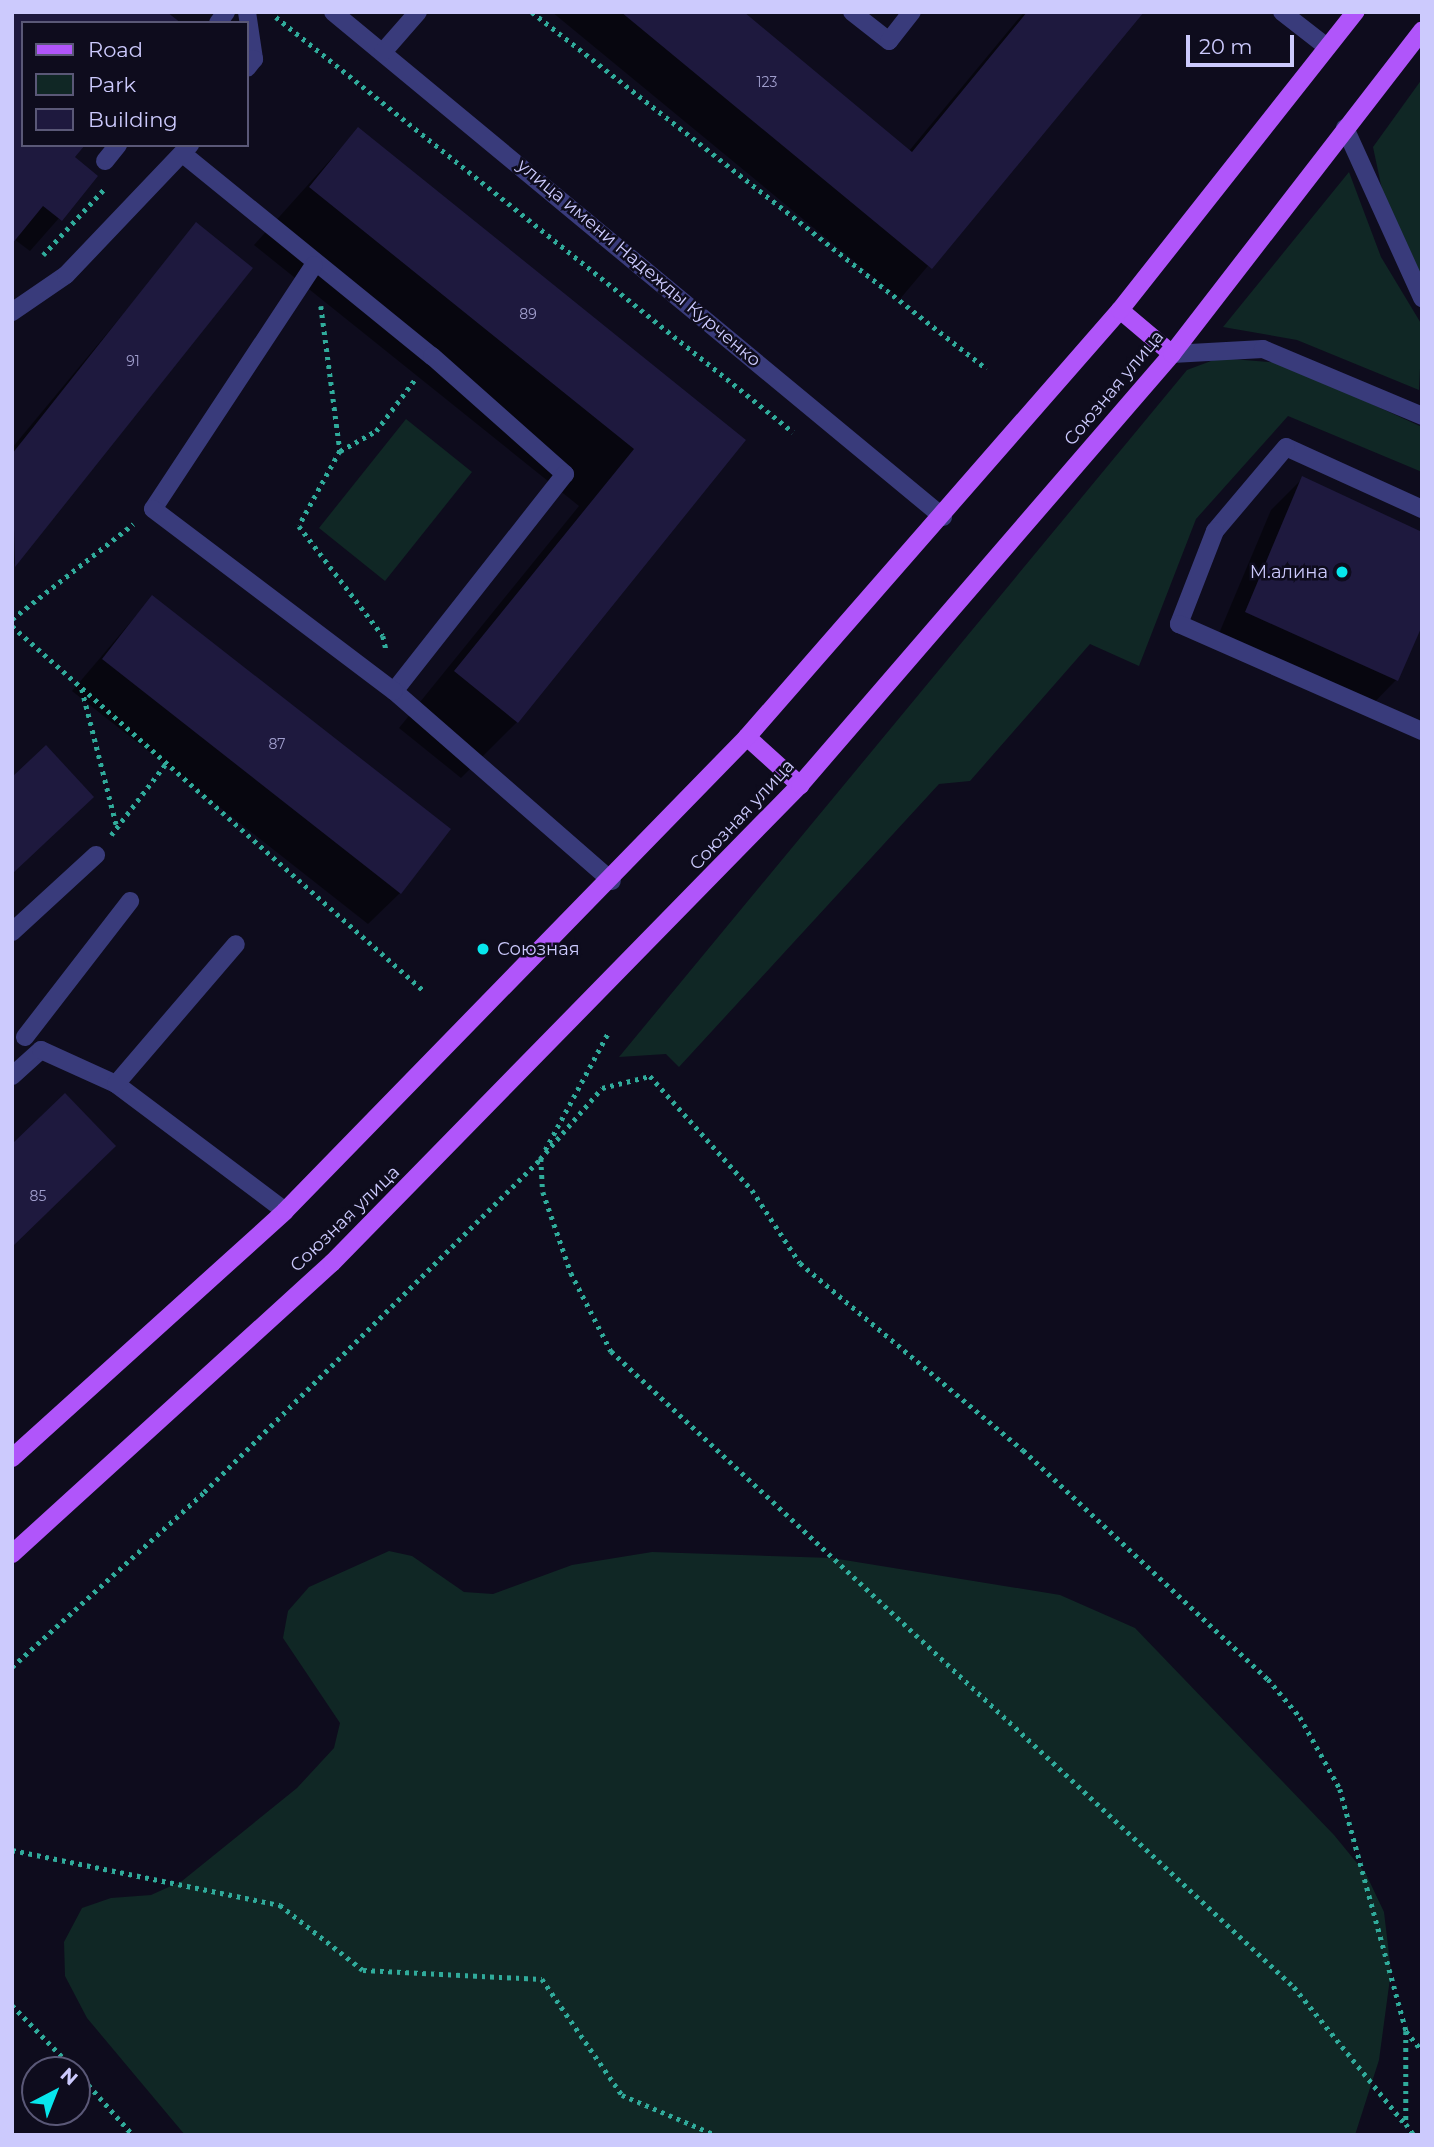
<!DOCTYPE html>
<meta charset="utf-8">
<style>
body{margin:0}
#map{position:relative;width:1434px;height:2147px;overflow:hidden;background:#0e0c1d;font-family:Montserrat,sans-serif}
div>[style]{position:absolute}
.green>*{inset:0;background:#102725}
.shadow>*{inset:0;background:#0007}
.building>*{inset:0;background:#1e193e}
.path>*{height:4.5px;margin-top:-2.25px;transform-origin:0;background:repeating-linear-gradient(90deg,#30ab9b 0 3.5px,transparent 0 8.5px)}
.minor>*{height:18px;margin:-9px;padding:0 9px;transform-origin:9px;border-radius:9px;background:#393b7b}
.major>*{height:18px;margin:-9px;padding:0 9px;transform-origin:9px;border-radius:9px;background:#b055fa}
.dots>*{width:19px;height:19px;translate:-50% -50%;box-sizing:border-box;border:4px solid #0e0c1d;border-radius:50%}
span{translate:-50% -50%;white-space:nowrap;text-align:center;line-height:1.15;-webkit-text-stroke:5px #0e0c1d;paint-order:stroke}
.number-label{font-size:14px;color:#a09ecd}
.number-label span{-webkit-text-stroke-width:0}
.street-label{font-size:18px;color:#cccafd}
.poi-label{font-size:18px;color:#cccafd}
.right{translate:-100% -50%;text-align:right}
.left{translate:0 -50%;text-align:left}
.frame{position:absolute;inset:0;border:14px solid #cccafd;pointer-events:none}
.legend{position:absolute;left:21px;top:21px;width:228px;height:126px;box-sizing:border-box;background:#0e0c1d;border:2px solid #5a5877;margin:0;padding:9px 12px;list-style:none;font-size:21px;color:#cccafd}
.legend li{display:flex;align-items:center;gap:14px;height:35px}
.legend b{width:35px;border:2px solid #5a5877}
.north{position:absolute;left:21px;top:2056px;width:70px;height:70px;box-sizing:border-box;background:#0e0c1d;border:2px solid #5a5877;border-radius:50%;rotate:42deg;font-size:19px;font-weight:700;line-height:28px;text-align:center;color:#cccafd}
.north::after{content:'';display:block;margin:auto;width:24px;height:32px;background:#07e7ed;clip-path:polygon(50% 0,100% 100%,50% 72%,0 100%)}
.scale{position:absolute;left:1186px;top:35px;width:108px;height:32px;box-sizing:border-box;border:4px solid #cccafd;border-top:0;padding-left:9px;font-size:21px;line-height:24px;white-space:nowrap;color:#cccafd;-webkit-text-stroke:5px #0e0c1d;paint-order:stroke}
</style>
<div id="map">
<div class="green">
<div style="clip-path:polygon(1422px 79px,1422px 277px,1384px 199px,1373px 147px)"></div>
<div style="clip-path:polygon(1349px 172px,1381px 257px,1422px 325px,1419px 390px,1297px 340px,1223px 327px)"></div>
<div style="clip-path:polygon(1219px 358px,1282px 363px,1422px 427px,1422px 472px,1288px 416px,1196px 519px,1139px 666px,1090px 644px,970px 781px,939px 784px,679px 1067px,666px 1054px,619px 1057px,1187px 370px)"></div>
<div style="clip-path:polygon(406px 419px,472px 472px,385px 581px,319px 528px)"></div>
<div style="clip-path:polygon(389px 1551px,412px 1556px,464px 1592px,493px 1594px,572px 1565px,652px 1552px,832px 1558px,1060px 1595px,1135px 1628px,1334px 1835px,1366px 1874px,1384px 1912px,1391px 1971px,1379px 2060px,1355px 2135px,185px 2135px,87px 2018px,65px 1976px,64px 1942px,82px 1908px,111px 1898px,151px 1895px,182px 1881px,297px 1788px,334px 1748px,340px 1723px,283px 1638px,288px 1611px,309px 1587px)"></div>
</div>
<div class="shadow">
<div style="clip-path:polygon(552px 12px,741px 12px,909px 151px,1024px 12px,1142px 12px,900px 299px)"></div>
<div style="clip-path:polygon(23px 23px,23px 145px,72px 158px,96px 176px,30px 251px,14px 239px)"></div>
<div style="clip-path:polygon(358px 129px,744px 440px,517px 722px,461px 778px,399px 728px,579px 506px,254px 245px)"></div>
<div style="clip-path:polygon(197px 225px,251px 268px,12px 567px,12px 448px)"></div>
<div style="clip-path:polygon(1302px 479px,1396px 680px,1365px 712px,1215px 643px,1271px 510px)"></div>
<div style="clip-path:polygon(152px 597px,400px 893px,368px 924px,72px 691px)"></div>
</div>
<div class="building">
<div style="clip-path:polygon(12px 12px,167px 12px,181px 23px,23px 23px,23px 145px,85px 145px,75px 157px,98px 176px,62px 221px,43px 206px,12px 244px)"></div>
<div style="clip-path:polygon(621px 12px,744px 12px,912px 152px,1027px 12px,1144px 12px,932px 269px)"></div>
<div style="clip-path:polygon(358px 127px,746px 440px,518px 723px,454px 671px,634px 449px,309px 187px)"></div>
<div style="clip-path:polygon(196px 222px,253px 268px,15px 567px,12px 454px)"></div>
<div style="clip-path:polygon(1302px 476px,1422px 532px,1422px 626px,1398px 681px,1245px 612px)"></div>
<div style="clip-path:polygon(152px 595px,451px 829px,401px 894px,102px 659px)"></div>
<div style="clip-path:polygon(46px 745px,94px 797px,12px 874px,12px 777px)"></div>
<div style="clip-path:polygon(65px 1093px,116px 1146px,12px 1247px,12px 1144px)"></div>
</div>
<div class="path">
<div style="left:532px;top:12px;width:578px;rotate:38.12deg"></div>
<div style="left:276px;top:17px;width:663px;rotate:38.75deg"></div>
<div style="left:43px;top:255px;width:93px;rotate:-47.2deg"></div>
<div style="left:321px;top:306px;width:146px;rotate:82.5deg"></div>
<div style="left:340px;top:451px;width:85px;rotate:118.7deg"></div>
<div style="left:299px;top:526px;width:138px;rotate:52.6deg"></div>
<div style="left:383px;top:636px;width:13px;rotate:77deg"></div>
<div style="left:340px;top:451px;width:41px;rotate:-29.1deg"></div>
<div style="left:376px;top:431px;width:66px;rotate:-53deg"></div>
<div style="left:12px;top:619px;width:154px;rotate:-38.1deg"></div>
<div style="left:12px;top:626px;width:550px;rotate:41.54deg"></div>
<div style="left:82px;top:689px;width:142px;rotate:75.8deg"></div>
<div style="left:111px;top:835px;width:92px;rotate:-52.5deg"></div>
<div style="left:545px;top:1150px;width:133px;rotate:-61.7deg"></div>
<div style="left:541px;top:1158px;width:34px;rotate:87deg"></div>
<div style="left:543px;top:1192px;width:86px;rotate:70.9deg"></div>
<div style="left:571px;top:1273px;width:88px;rotate:62.9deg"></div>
<div style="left:611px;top:1351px;width:933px;rotate:42.96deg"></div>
<div style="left:1294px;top:1987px;width:176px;rotate:51deg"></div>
<div style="left:12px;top:1667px;width:260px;rotate:-42.3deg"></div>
<div style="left:204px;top:1492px;width:473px;rotate:-44.7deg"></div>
<div style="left:540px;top:1159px;width:94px;rotate:-48.9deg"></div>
<div style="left:602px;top:1088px;width:49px;rotate:-14deg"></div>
<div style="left:650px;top:1076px;width:153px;rotate:48.2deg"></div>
<div style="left:752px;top:1190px;width:87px;rotate:56.7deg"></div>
<div style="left:800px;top:1263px;width:291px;rotate:40deg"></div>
<div style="left:1023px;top:1450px;width:335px;rotate:43.1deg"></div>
<div style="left:1268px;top:1679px;width:50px;rotate:49.9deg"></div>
<div style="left:1300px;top:1717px;width:82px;rotate:60.9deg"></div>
<div style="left:1340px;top:1789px;width:251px;rotate:74.7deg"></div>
<div style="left:1406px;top:2031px;width:93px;rotate:90deg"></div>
<div style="left:1406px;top:2124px;width:14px;rotate:54deg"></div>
<div style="left:12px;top:1850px;width:274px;rotate:11.6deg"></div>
<div style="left:280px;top:1905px;width:105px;rotate:38.1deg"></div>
<div style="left:363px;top:1970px;width:179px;rotate:2.9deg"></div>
<div style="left:542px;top:1979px;width:141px;rotate:55.4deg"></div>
<div style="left:622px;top:2095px;width:102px;rotate:23.1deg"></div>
<div style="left:12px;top:2005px;width:91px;rotate:45.9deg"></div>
<div style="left:1406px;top:2031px;width:26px;rotate:51deg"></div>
<div style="left:77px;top:2072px;width:84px;rotate:48.4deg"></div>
</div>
<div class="minor">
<div style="left:247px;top:12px;width:48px;rotate:81.5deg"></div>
<div style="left:254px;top:59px;width:11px;rotate:128deg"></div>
<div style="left:333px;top:12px;width:792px;rotate:39.62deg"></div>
<div style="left:852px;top:12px;width:47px;rotate:38.1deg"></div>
<div style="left:889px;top:41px;width:37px;rotate:-52deg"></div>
<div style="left:1282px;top:12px;width:57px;rotate:37.9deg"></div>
<div style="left:218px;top:23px;width:14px;rotate:-54deg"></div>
<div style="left:383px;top:52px;width:53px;rotate:-48.8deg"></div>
<div style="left:1345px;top:128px;width:187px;rotate:65.6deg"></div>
<div style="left:183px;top:154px;width:321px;rotate:39.1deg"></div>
<div style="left:432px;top:356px;width:178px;rotate:41.6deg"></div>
<div style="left:565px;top:474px;width:276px;rotate:128.2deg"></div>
<div style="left:394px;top:691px;width:289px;rotate:41.1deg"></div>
<div style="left:105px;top:161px;width:21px;rotate:-51deg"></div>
<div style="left:314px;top:265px;width:292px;rotate:123.4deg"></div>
<div style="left:153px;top:509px;width:302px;rotate:37.1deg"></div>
<div style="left:12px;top:312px;width:65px;rotate:-34.4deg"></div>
<div style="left:66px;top:275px;width:180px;rotate:-46.4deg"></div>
<div style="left:1172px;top:354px;width:91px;rotate:-3.1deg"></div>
<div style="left:1263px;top:349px;width:173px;rotate:22.8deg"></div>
<div style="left:1422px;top:509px;width:149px;rotate:-155.5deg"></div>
<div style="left:1286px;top:447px;width:110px;rotate:130.2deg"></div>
<div style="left:1215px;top:531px;width:100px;rotate:111.2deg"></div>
<div style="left:1179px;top:624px;width:266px;rotate:23.8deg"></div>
<div style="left:12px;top:932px;width:114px;rotate:-42.5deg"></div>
<div style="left:25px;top:1037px;width:172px;rotate:-52.3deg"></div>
<div style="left:12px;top:1076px;width:39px;rotate:-42deg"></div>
<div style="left:41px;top:1050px;width:82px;rotate:24.4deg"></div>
<div style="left:116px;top:1084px;width:211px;rotate:36.9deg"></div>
<div style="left:116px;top:1084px;width:184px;rotate:-49.4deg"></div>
</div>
<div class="major">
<div style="left:1120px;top:310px;width:68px;rotate:40.2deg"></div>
<div style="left:747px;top:737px;width:72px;rotate:42.2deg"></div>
<div style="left:12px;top:1458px;width:368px;rotate:-42.1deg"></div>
<div style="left:285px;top:1211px;width:662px;rotate:-45.73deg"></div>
<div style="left:747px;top:737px;width:567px;rotate:-48.86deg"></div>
<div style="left:1120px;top:310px;width:380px;rotate:-51.7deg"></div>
<div style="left:12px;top:1554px;width:433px;rotate:-42.3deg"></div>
<div style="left:332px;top:1263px;width:669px;rotate:-45.61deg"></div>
<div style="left:800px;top:785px;width:569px;rotate:-49.2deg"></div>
<div style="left:1172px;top:354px;width:409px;rotate:-52.3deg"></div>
</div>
<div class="dots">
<div style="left:1342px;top:572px;background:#07e7ed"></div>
<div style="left:483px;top:949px;background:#07e7ed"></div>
</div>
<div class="number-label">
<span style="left:767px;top:82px">123</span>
<span style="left:528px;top:314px">89</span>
<span style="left:133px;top:361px">91</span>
<span style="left:277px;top:744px">87</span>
<span style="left:38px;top:1196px">85</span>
</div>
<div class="street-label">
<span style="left:639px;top:263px;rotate:40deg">улица имени Надежды Курченко</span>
<span style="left:1114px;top:388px;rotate:-50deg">Союзная улица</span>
<span style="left:742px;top:815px;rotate:-47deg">Союзная улица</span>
<span style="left:345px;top:1219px;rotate:-44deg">Союзная улица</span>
</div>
<div class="poi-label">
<span class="right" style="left:1328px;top:572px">М.алина</span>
<span class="left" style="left:497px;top:949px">Союзная</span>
</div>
<div class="frame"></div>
<ul class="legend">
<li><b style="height:9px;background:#b055fa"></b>Road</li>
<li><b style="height:19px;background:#102725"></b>Park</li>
<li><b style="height:19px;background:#1e193e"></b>Building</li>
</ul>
<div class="north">N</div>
<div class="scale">20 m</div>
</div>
